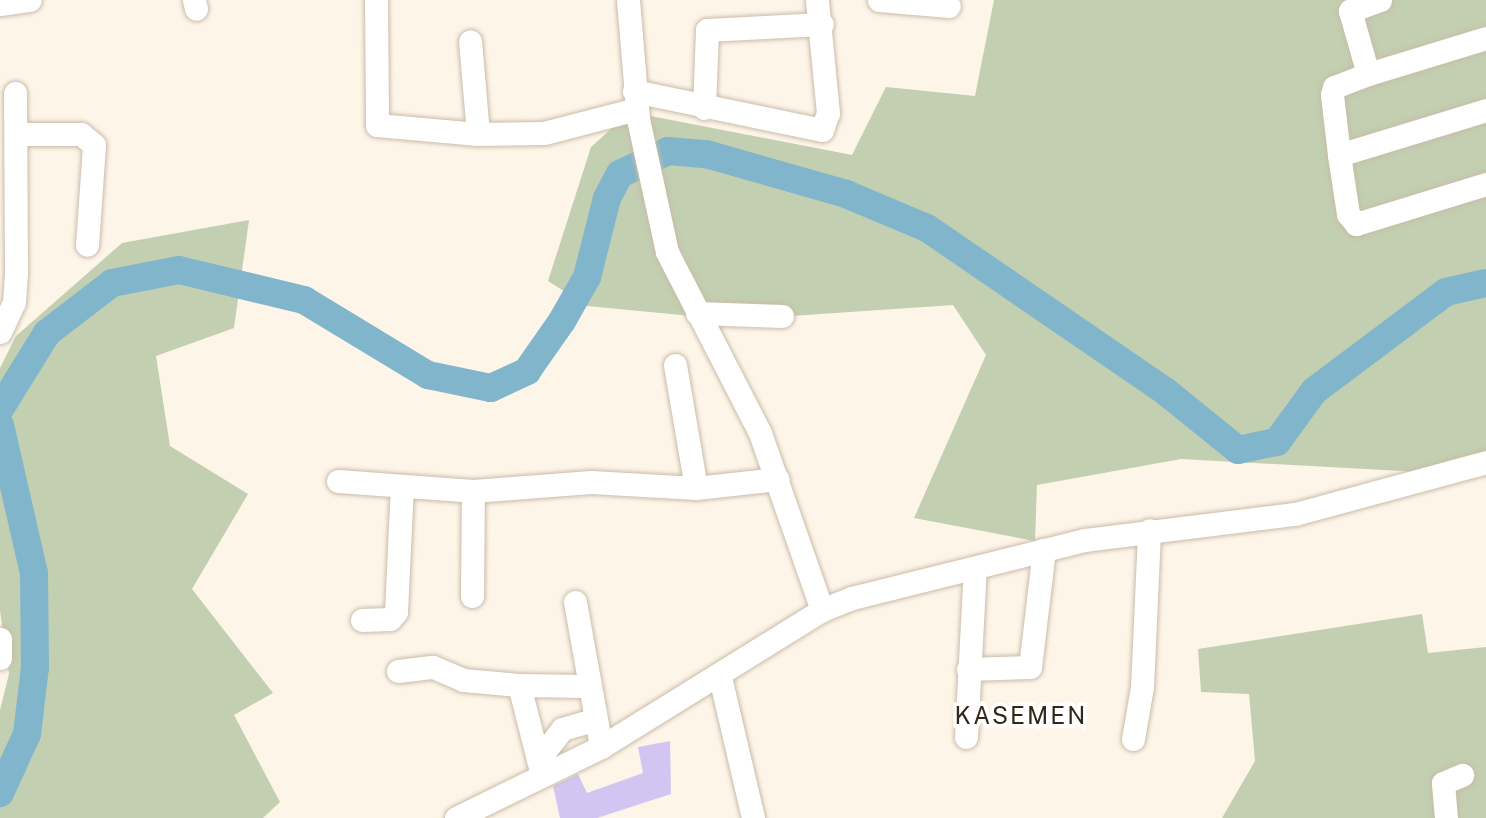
<!DOCTYPE html>
<style>
body{margin:0}
#map{position:relative;width:1486px;height:818px;overflow:hidden;background:#fef5e9;font-family:"Public Sans",sans-serif}
div>[style]{position:absolute}
.green>*{inset:0;background:#c2cfb1}
.river>*{height:28px;margin:-14px;padding:0 14px;transform-origin:14px;border-radius:14px;background:#81b5cc}
.building>*{inset:0;background:#d3c5f2}
.roads{filter:drop-shadow(0 0 2px #c9bca7) drop-shadow(0 0 2px #c9bca7)}
.minor>*{height:23px;margin:-11.5px;padding:0 11.5px;transform-origin:11.5px;border-radius:11.5px;background:#fff}
span{translate:-50% -50%;white-space:nowrap;text-align:center;line-height:1.15;-webkit-text-stroke:7px #fff;paint-order:stroke}
.quarter-label{font-size:24px;color:#322817;letter-spacing:2px}
</style>
<div id="map">
<div class="green">
<div style="clip-path:polygon(994px 0,1486px 0,1486px 457px,1420px 472px,1181px 459px,1037px 485px,1035px 541px,914px 518px,986px 355px,953px 305px,734px 320px,587px 306px,548px 281px,591px 147px,630px 112px,852px 155px,886px 87px,975px 96px)"></div>
<div style="clip-path:polygon(249px 220px,234px 328px,156px 356px,170px 446px,248px 494px,192px 589px,273px 693px,234px 715px,280px 802px,263px 818px,0 818px,0 710px,9px 674px,0 611px,0 368px,16px 336px,122px 243px)"></div>
<div style="clip-path:polygon(1422px 614px,1428px 653px,1486px 647px,1486px 818px,1222px 818px,1255px 761px,1249px 694px,1201px 692px,1198px 649px)"></div>
</div>
<div class="river">
<div style="left:0;top:409px;width:89px;rotate:-58.3deg"></div>
<div style="left:47px;top:333px;width:82px;rotate:-37.6deg"></div>
<div style="left:112px;top:283px;width:68px;rotate:-11deg"></div>
<div style="left:179px;top:270px;width:129px;rotate:13.5deg"></div>
<div style="left:304px;top:300px;width:145px;rotate:31.2deg"></div>
<div style="left:428px;top:375px;width:64px;rotate:11.7deg"></div>
<div style="left:491px;top:388px;width:40px;rotate:-25deg"></div>
<div style="left:527px;top:371px;width:61px;rotate:-55deg"></div>
<div style="left:562px;top:321px;width:51px;rotate:-60.4deg"></div>
<div style="left:587px;top:277px;width:81px;rotate:-75.8deg"></div>
<div style="left:607px;top:198px;width:27px;rotate:-62deg"></div>
<div style="left:620px;top:174px;width:53px;rotate:-25.6deg"></div>
<div style="left:668px;top:151px;width:38px;rotate:5deg"></div>
<div style="left:706px;top:154px;width:146px;rotate:15.9deg"></div>
<div style="left:846px;top:194px;width:88px;rotate:22.8deg"></div>
<div style="left:927px;top:228px;width:288px;rotate:34.4deg"></div>
<div style="left:1165px;top:391px;width:94px;rotate:38.9deg"></div>
<div style="left:1238px;top:450px;width:40px;rotate:-12deg"></div>
<div style="left:1277px;top:442px;width:63px;rotate:-54deg"></div>
<div style="left:1314px;top:391px;width:165px;rotate:-36.9deg"></div>
<div style="left:1446px;top:292px;width:41px;rotate:-12.7deg"></div>
<div style="left:0;top:425px;width:152px;rotate:77.1deg"></div>
<div style="left:34px;top:573px;width:94px;rotate:89.4deg"></div>
<div style="left:35px;top:667px;width:67px;rotate:96.8deg"></div>
<div style="left:27px;top:734px;width:65px;rotate:114.6deg"></div>
</div>
<div class="building">
<div style="clip-path:polygon(670px 741px,671px 794px,597px 818px,560px 818px,553px 786px,578px 774px,587px 793px,643px 773px,638px 747px)"></div>
</div>
<div class="roads">
<div class="minor">
<div style="left:194px;top:0;width:9px;rotate:77deg"></div>
<div style="left:376px;top:0;width:125px;rotate:89.5deg"></div>
<div style="left:377px;top:125px;width:101px;rotate:5.1deg"></div>
<div style="left:478px;top:134px;width:93px;rotate:-94.9deg"></div>
<div style="left:628px;top:0;width:119px;rotate:85.2deg"></div>
<div style="left:638px;top:119px;width:136px;rotate:77.7deg"></div>
<div style="left:667px;top:252px;width:203px;rotate:62.8deg"></div>
<div style="left:760px;top:433px;width:188px;rotate:70.7deg"></div>
<div style="left:879px;top:0;width:70px;rotate:4.9deg"></div>
<div style="left:0;top:4px;width:30px;rotate:-8deg"></div>
<div style="left:1486px;top:38px;width:123px;rotate:163deg"></div>
<div style="left:1368px;top:74px;width:36px;rotate:159deg"></div>
<div style="left:1334px;top:87px;width:8px;rotate:104deg"></div>
<div style="left:1332px;top:95px;width:60px;rotate:83.3deg"></div>
<div style="left:1339px;top:155px;width:154px;rotate:-17deg"></div>
<div style="left:1368px;top:74px;width:66px;rotate:-105.9deg"></div>
<div style="left:1350px;top:11px;width:32px;rotate:-20deg"></div>
<div style="left:634px;top:91px;width:192px;rotate:11.7deg"></div>
<div style="left:822px;top:130px;width:18px;rotate:-71deg"></div>
<div style="left:828px;top:113px;width:114px;rotate:-95.6deg"></div>
<div style="left:704px;top:108px;width:78px;rotate:-87.8deg"></div>
<div style="left:707px;top:30px;width:115px;rotate:-3deg"></div>
<div style="left:20px;top:134px;width:61px"></div>
<div style="left:81px;top:134px;width:17px;rotate:40deg"></div>
<div style="left:94px;top:145px;width:100px;rotate:94deg"></div>
<div style="left:478px;top:134px;width:66px;rotate:-0.9deg"></div>
<div style="left:544px;top:133px;width:95px;rotate:-14.6deg"></div>
<div style="left:1339px;top:155px;width:60px;rotate:81.3deg"></div>
<div style="left:1348px;top:214px;width:13px;rotate:51deg"></div>
<div style="left:1356px;top:224px;width:136px;rotate:-17.1deg"></div>
<div style="left:697px;top:313px;width:85px;rotate:2deg"></div>
<div style="left:0;top:332px;width:33px;rotate:-65deg"></div>
<div style="left:14px;top:302px;width:29px;rotate:-86deg"></div>
<div style="left:16px;top:273px;width:180px;rotate:-90.3deg"></div>
<div style="left:675px;top:365px;width:125px;rotate:80.3deg"></div>
<div style="left:338px;top:481px;width:135px;rotate:4.2deg"></div>
<div style="left:473px;top:491px;width:118px;rotate:-4.4deg"></div>
<div style="left:591px;top:482px;width:105px;rotate:3.3deg"></div>
<div style="left:696px;top:488px;width:82px;rotate:-6.3deg"></div>
<div style="left:472px;top:596px;width:105px;rotate:-89.5deg"></div>
<div style="left:575px;top:602px;width:147px;rotate:79.8deg"></div>
<div style="left:362px;top:620px;width:28px;rotate:-2deg"></div>
<div style="left:390px;top:619px;width:9px;rotate:-49deg"></div>
<div style="left:396px;top:612px;width:125px;rotate:-87.3deg"></div>
<div style="left:0;top:639px;width:19px;rotate:90deg"></div>
<div style="left:968px;top:669px;width:62px;rotate:-1.8deg"></div>
<div style="left:1030px;top:667px;width:118px;rotate:-83.2deg"></div>
<div style="left:398px;top:671px;width:35px;rotate:-7deg"></div>
<div style="left:433px;top:667px;width:33px;rotate:23deg"></div>
<div style="left:463px;top:680px;width:56px;rotate:5.1deg"></div>
<div style="left:519px;top:685px;width:93px;rotate:75.7deg"></div>
<div style="left:720px;top:677px;width:145px;rotate:76.8deg"></div>
<div style="left:519px;top:685px;width:67px;rotate:0.9deg"></div>
<div style="left:966px;top:737px;width:169px;rotate:-87deg"></div>
<div style="left:1133px;top:739px;width:53px;rotate:-80.2deg"></div>
<div style="left:1142px;top:687px;width:157px;rotate:-87.4deg"></div>
<div style="left:538px;top:760px;width:39px;rotate:-52deg"></div>
<div style="left:562px;top:729px;width:33px;rotate:-16deg"></div>
<div style="left:456px;top:818px;width:161px;rotate:-26.1deg"></div>
<div style="left:601px;top:747px;width:260px;rotate:-31.8deg"></div>
<div style="left:822px;top:610px;width:32px;rotate:-22deg"></div>
<div style="left:852px;top:598px;width:240px;rotate:-14deg"></div>
<div style="left:1085px;top:540px;width:212px;rotate:-7.1deg"></div>
<div style="left:1295px;top:514px;width:198px;rotate:-15.2deg"></div>
<div style="left:1446px;top:818px;width:35px;rotate:-95deg"></div>
<div style="left:1443px;top:783px;width:21px;rotate:-23deg"></div>
</div>
</div>
<div class="quarter-label">
<span style="left:1021px;top:716px">KASEMEN</span>
</div>
</div>
